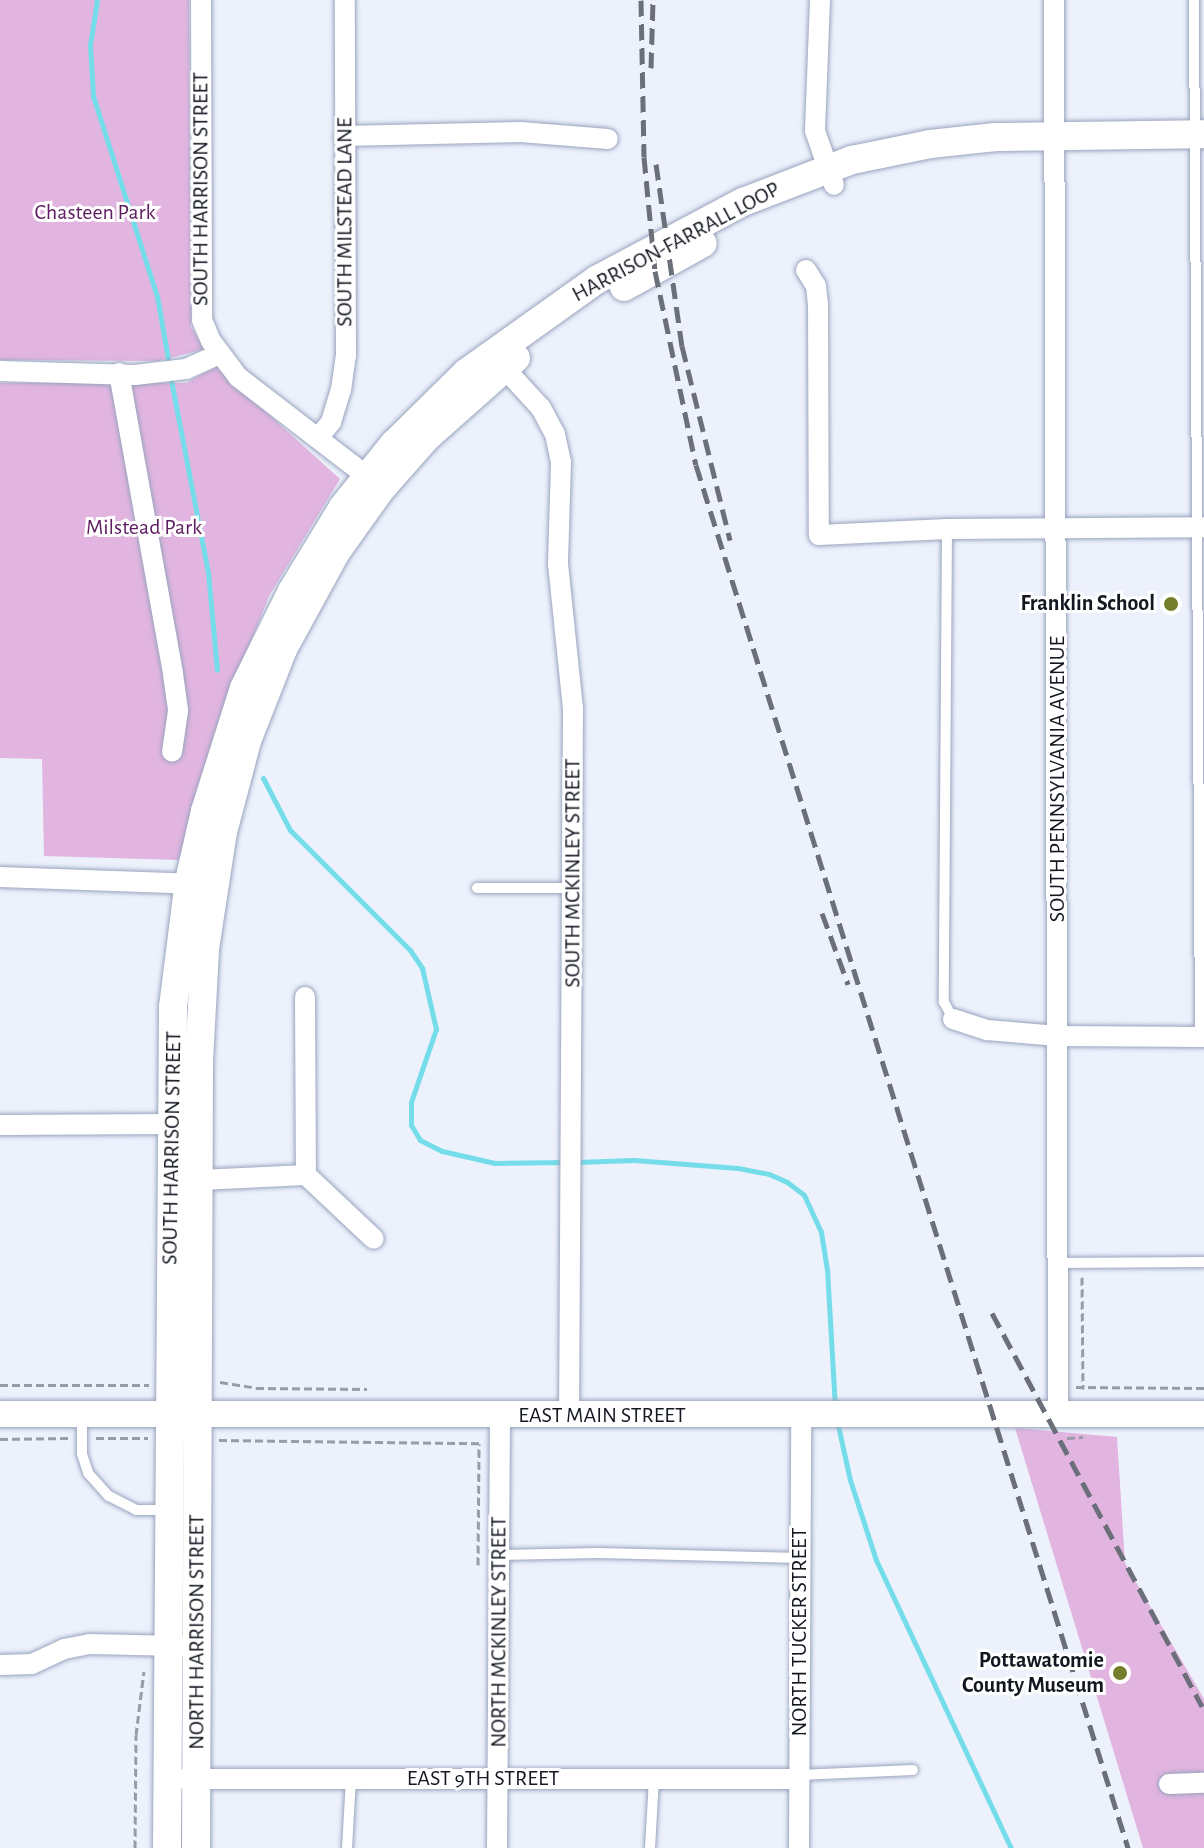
<!DOCTYPE html>
<style>
body{margin:0}
#map{position:relative;width:1204px;height:1848px;overflow:hidden;background:#ecf1fc;font-family:"Alegreya Sans",sans-serif}
div>[style]{position:absolute}
.green>*{inset:0;background:#e2b5e1}
.stream>*{height:5px;margin:-2.5px;padding:0 2.5px;transform-origin:2.5px;border-radius:2.5px;background:#75ddea}
.path>*{height:3px;margin-top:-1.5px;transform-origin:0;background:repeating-linear-gradient(90deg,#979ca6 0 8px,transparent 0 12px)}
.roads{filter:drop-shadow(0 0 2px #99a4bd) drop-shadow(0 0 2px #99a4bd)}
.service>*{height:10px;margin:-5px;padding:0 5px;transform-origin:5px;border-radius:5px;background:#fff}
.minor>*{height:20px;margin:-10px;padding:0 10px;transform-origin:10px;border-radius:10px;background:#fff}
.tertiary>*{height:26px;margin:-13px;padding:0 13px;transform-origin:13px;border-radius:13px;background:#fff}
.secondary>*{height:28px;margin:-14px;padding:0 14px;transform-origin:14px;border-radius:14px;background:#fff}
.rail>*{height:5px;margin-top:-2.5px;transform-origin:0;background:repeating-linear-gradient(90deg,#6b6f79 0 16px,transparent 0 24px)}
.dots>*{width:22px;height:22px;translate:-50% -50%;box-sizing:border-box;border:4px solid #fff;border-radius:50%}
span{translate:-50% -50%;white-space:nowrap;text-align:center;line-height:1.15;-webkit-text-stroke:6px #fff;paint-order:stroke}
.street-label{font-size:22px;color:#131720}
.park-label{font-size:22px;color:#5e1d60}
.poi-label{font-size:22px;color:#131720;font-weight:700}
.right{translate:-100% -50%;text-align:right}
</style>
<div id="map">
<div class="green">
<div style="clip-path:polygon(0 0,189px 0,191px 327px,205px 349px,158px 361px,0 360px)"></div>
<div style="clip-path:polygon(216px 367px,340px 479px,269px 596px,217px 728px,179px 860px,44px 856px,42px 759px,0 758px,0 383px,186px 383px)"></div>
<div style="clip-path:polygon(1015px 1428px,1117px 1437px,1125px 1563px,1204px 1699px,1204px 1848px,1143px 1848px)"></div>
</div>
<div class="stream">
<div style="left:97px;top:0;width:46px;rotate:98.8deg"></div>
<div style="left:90px;top:45px;width:51px;rotate:86.6deg"></div>
<div style="left:93px;top:96px;width:210px;rotate:72.3deg"></div>
<div style="left:157px;top:296px;width:70px;rotate:80.1deg"></div>
<div style="left:170px;top:375px;width:201px;rotate:79.1deg"></div>
<div style="left:208px;top:572px;width:98px;rotate:84.8deg"></div>
<div style="left:263px;top:778px;width:59px;rotate:62.6deg"></div>
<div style="left:290px;top:830px;width:170px;rotate:45deg"></div>
<div style="left:410px;top:950px;width:22px;rotate:56deg"></div>
<div style="left:422px;top:968px;width:63px;rotate:77.1deg"></div>
<div style="left:436px;top:1029px;width:77px;rotate:108.9deg"></div>
<div style="left:411px;top:1102px;width:23px;rotate:90deg"></div>
<div style="left:411px;top:1125px;width:17px;rotate:59deg"></div>
<div style="left:420px;top:1140px;width:25px;rotate:27deg"></div>
<div style="left:442px;top:1151px;width:54px;rotate:12.8deg"></div>
<div style="left:495px;top:1163px;width:72px;rotate:-0.8deg"></div>
<div style="left:577px;top:1162px;width:57px;rotate:-2deg"></div>
<div style="left:634px;top:1160px;width:104px;rotate:4.4deg"></div>
<div style="left:738px;top:1168px;width:32px;rotate:11deg"></div>
<div style="left:769px;top:1174px;width:20px;rotate:24deg"></div>
<div style="left:787px;top:1182px;width:21px;rotate:37deg"></div>
<div style="left:804px;top:1195px;width:41px;rotate:65.3deg"></div>
<div style="left:821px;top:1232px;width:37px;rotate:81deg"></div>
<div style="left:827px;top:1269px;width:138px;rotate:86.7deg"></div>
<div style="left:837px;top:1421px;width:60px;rotate:77.6deg"></div>
<div style="left:850px;top:1480px;width:84px;rotate:72deg"></div>
<div style="left:876px;top:1560px;width:318px;rotate:64.9deg"></div>
</div>
<div class="path">
<div style="left:1082px;top:1277px;width:112px;rotate:89.5deg"></div>
<div style="left:220px;top:1382px;width:36px;rotate:9deg"></div>
<div style="left:256px;top:1388px;width:111px;rotate:0.5deg"></div>
<div style="left:0;top:1385px;width:149px"></div>
<div style="left:1076px;top:1387px;width:128px;rotate:0.4deg"></div>
<div style="left:96px;top:1438px;width:52px"></div>
<div style="left:1067px;top:1438px;width:16px;rotate:-4deg"></div>
<div style="left:0;top:1439px;width:68px;rotate:-0.8deg"></div>
<div style="left:219px;top:1440px;width:260px;rotate:0.7deg"></div>
<div style="left:478px;top:1565px;width:121px;rotate:-89.5deg"></div>
<div style="left:135px;top:1848px;width:113px;rotate:-89.5deg"></div>
<div style="left:136px;top:1735px;width:64px;rotate:-82.9deg"></div>
</div>
<div class="roads">
<div class="service">
<div style="left:1194px;top:0;width:1037px;rotate:89.67deg"></div>
<div style="left:947px;top:529px;width:473px;rotate:90.4deg"></div>
<div style="left:944px;top:1002px;width:19px;rotate:62deg"></div>
<div style="left:477px;top:888px;width:96px"></div>
<div style="left:1058px;top:1263px;width:146px;rotate:-0.4deg"></div>
<div style="left:82px;top:1416px;width:38px;rotate:90deg"></div>
<div style="left:82px;top:1454px;width:20px;rotate:72deg"></div>
<div style="left:88px;top:1473px;width:31px;rotate:48deg"></div>
<div style="left:109px;top:1496px;width:30px;rotate:27deg"></div>
<div style="left:136px;top:1510px;width:32px"></div>
<div style="left:499px;top:1555px;width:100px;rotate:-1.1deg"></div>
<div style="left:599px;top:1553px;width:201px;rotate:1.4deg"></div>
<div style="left:799px;top:1775px;width:114px;rotate:-2.5deg"></div>
<div style="left:347px;top:1848px;width:69px;rotate:-86.7deg"></div>
<div style="left:650px;top:1848px;width:69px;rotate:-86.7deg"></div>
</div>
<div class="minor">
<div style="left:201px;top:0;width:320px;rotate:89.8deg"></div>
<div style="left:202px;top:320px;width:23px;rotate:67deg"></div>
<div style="left:211px;top:341px;width:45px;rotate:53.1deg"></div>
<div style="left:238px;top:377px;width:175px;rotate:37.6deg"></div>
<div style="left:820px;top:0;width:131px;rotate:92.2deg"></div>
<div style="left:815px;top:131px;width:57px;rotate:70.6deg"></div>
<div style="left:1054px;top:0;width:1415px;rotate:89.84deg"></div>
<div style="left:344px;top:136px;width:177px;rotate:-1.3deg"></div>
<div style="left:521px;top:132px;width:87px;rotate:4.6deg"></div>
<div style="left:806px;top:270px;width:19px;rotate:58deg"></div>
<div style="left:816px;top:286px;width:18px;rotate:84deg"></div>
<div style="left:818px;top:304px;width:231px;rotate:89.8deg"></div>
<div style="left:819px;top:535px;width:128px;rotate:-2.7deg"></div>
<div style="left:947px;top:529px;width:257px;rotate:-0.4deg"></div>
<div style="left:497px;top:360px;width:65px;rotate:47.5deg"></div>
<div style="left:541px;top:408px;width:30px;rotate:62deg"></div>
<div style="left:555px;top:434px;width:29px;rotate:78deg"></div>
<div style="left:561px;top:462px;width:102px;rotate:91.7deg"></div>
<div style="left:558px;top:564px;width:145px;rotate:84.1deg"></div>
<div style="left:573px;top:708px;width:707px;rotate:90.32deg"></div>
<div style="left:0;top:371px;width:135px;rotate:1.7deg"></div>
<div style="left:135px;top:375px;width:51px;rotate:-6.7deg"></div>
<div style="left:186px;top:369px;width:37px;rotate:-24deg"></div>
<div style="left:119px;top:373px;width:306px;rotate:79.8deg"></div>
<div style="left:173px;top:674px;width:37px;rotate:82deg"></div>
<div style="left:178px;top:711px;width:41px;rotate:98.3deg"></div>
<div style="left:318px;top:438px;width:21px;rotate:-51deg"></div>
<div style="left:331px;top:422px;width:34px;rotate:-73deg"></div>
<div style="left:341px;top:390px;width:34px;rotate:-82deg"></div>
<div style="left:346px;top:356px;width:356px;rotate:-90.2deg"></div>
<div style="left:0;top:877px;width:199px;rotate:2deg"></div>
<div style="left:305px;top:997px;width:178px;rotate:89.7deg"></div>
<div style="left:953px;top:1019px;width:36px;rotate:18deg"></div>
<div style="left:987px;top:1030px;width:71px;rotate:4.8deg"></div>
<div style="left:1058px;top:1036px;width:146px;rotate:0.4deg"></div>
<div style="left:0;top:1125px;width:171px;rotate:-0.3deg"></div>
<div style="left:171px;top:1124px;width:13px;rotate:63deg"></div>
<div style="left:193px;top:1168px;width:14px;rotate:60deg"></div>
<div style="left:200px;top:1180px;width:106px;rotate:-2.7deg"></div>
<div style="left:306px;top:1175px;width:93px;rotate:43.3deg"></div>
<div style="left:0;top:1665px;width:32px;rotate:-2deg"></div>
<div style="left:32px;top:1664px;width:35px;rotate:-25deg"></div>
<div style="left:64px;top:1649px;width:25px;rotate:-11deg"></div>
<div style="left:89px;top:1644px;width:91px;rotate:1.3deg"></div>
<div style="left:184px;top:1779px;width:615px"></div>
<div style="left:1169px;top:1784px;width:35px;rotate:-2deg"></div>
<div style="left:497px;top:1848px;width:432px;rotate:-89.6deg"></div>
<div style="left:799px;top:1848px;width:431px;rotate:-89.7deg"></div>
</div>
<div class="tertiary">
<div style="left:0;top:1414px;width:1204px"></div>
</div>
<div class="secondary">
<div style="left:624px;top:287px;width:90px;rotate:-29.1deg"></div>
<div style="left:167px;top:1848px;width:841px;rotate:-89.59deg"></div>
<div style="left:173px;top:1007px;width:127px;rotate:-82.8deg"></div>
<div style="left:189px;top:881px;width:72px;rotate:-77.1deg"></div>
<div style="left:205px;top:811px;width:129px;rotate:-72.4deg"></div>
<div style="left:244px;top:688px;width:108px;rotate:-63.7deg"></div>
<div style="left:292px;top:591px;width:98px;rotate:-58.7deg"></div>
<div style="left:343px;top:507px;width:80px;rotate:-51.1deg"></div>
<div style="left:393px;top:445px;width:103px;rotate:-44.6deg"></div>
<div style="left:466px;top:373px;width:162px;rotate:-35.5deg"></div>
<div style="left:598px;top:279px;width:164px;rotate:-28deg"></div>
<div style="left:743px;top:202px;width:117px;rotate:-21.1deg"></div>
<div style="left:852px;top:160px;width:80px;rotate:-11.6deg"></div>
<div style="left:930px;top:144px;width:66px;rotate:-6.1deg"></div>
<div style="left:996px;top:137px;width:208px;rotate:-0.8deg"></div>
<div style="left:196px;top:1848px;width:787px;rotate:-89.78deg"></div>
<div style="left:199px;top:1061px;width:112px;rotate:-86.9deg"></div>
<div style="left:205px;top:949px;width:118px;rotate:-81.3deg"></div>
<div style="left:223px;top:832px;width:94px;rotate:-75.2deg"></div>
<div style="left:247px;top:741px;width:99px;rotate:-68.6deg"></div>
<div style="left:283px;top:649px;width:111px;rotate:-61.3deg"></div>
<div style="left:336px;top:552px;width:77px;rotate:-54.5deg"></div>
<div style="left:381px;top:489px;width:69px;rotate:-48.5deg"></div>
<div style="left:427px;top:437px;width:119px;rotate:-41.6deg"></div>
</div>
</div>
<div class="rail">
<div style="left:641px;top:0;width:157px;rotate:88.9deg"></div>
<div style="left:644px;top:157px;width:115px;rotate:84.5deg"></div>
<div style="left:655px;top:271px;width:198px;rotate:78.1deg"></div>
<div style="left:696px;top:465px;width:1449px;rotate:72.65deg"></div>
<div style="left:651px;top:68px;width:68px;rotate:-88.3deg"></div>
<div style="left:656px;top:164px;width:184px;rotate:81.9deg"></div>
<div style="left:682px;top:346px;width:200px;rotate:76.1deg"></div>
<div style="left:822px;top:913px;width:76px;rotate:69.9deg"></div>
<div style="left:992px;top:1313px;width:446px;rotate:61.9deg"></div>
</div>
<div class="dots">
<div style="left:1171px;top:604px;background:#757f2b"></div>
<div style="left:1120px;top:1673px;background:#757f2b"></div>
</div>
<div class="street-label">
<span style="left:201px;top:189px;rotate:-90deg">SOUTH HARRISON STREET</span>
<span style="left:345px;top:222px;rotate:-90deg">SOUTH MILSTEAD LANE</span>
<span style="left:676px;top:242px;rotate:-28deg">HARRISON-FARRALL LOOP</span>
<span style="left:1058px;top:779px;rotate:-90deg">SOUTH PENNSYLVANIA AVENUE</span>
<span style="left:573px;top:873px;rotate:-90deg">SOUTH MCKINLEY STREET</span>
<span style="left:172px;top:1148px;rotate:-89deg">SOUTH HARRISON STREET</span>
<span style="left:602px;top:1416px">EAST MAIN STREET</span>
<span style="left:197px;top:1632px;rotate:-90deg">NORTH HARRISON STREET</span>
<span style="left:499px;top:1632px;rotate:-90deg">NORTH MCKINLEY STREET</span>
<span style="left:800px;top:1632px;rotate:-90deg">NORTH TUCKER STREET</span>
<span style="left:483px;top:1779px">EAST 9TH STREET</span>
</div>
<div class="park-label">
<span style="left:95px;top:213px">Chasteen Park</span>
<span style="left:144px;top:528px">Milstead Park</span>
</div>
<div class="poi-label">
<span class="right" style="left:1155px;top:604px">Franklin School</span>
<span class="right" style="left:1104px;top:1673px">Pottawatomie<br>County Museum</span>
</div>
</div>
